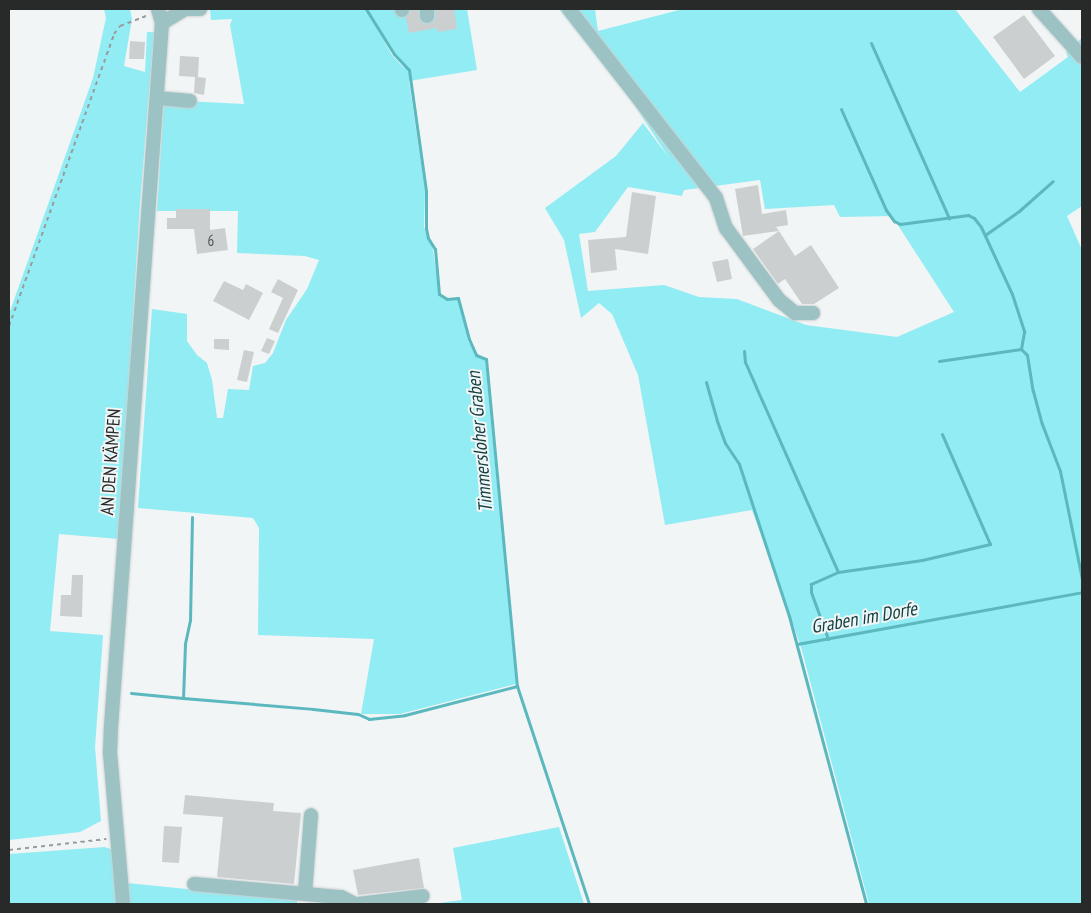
<!DOCTYPE html>
<meta charset="utf-8">
<style>
body{margin:0}
#map{position:relative;width:1091px;height:913px;overflow:hidden;background:#f1f5f5;font-family:"PT Sans Narrow",sans-serif}
div>[style]{position:absolute}
.green>*{inset:0;background:#91ecf3}
.stream>*{height:3px;margin:-1.5px;padding:0 1.5px;transform-origin:1.5px;border-radius:1.5px;background:#5ab8be}
.building>*{inset:0;background:#cbcfcf}
.path>*{height:2px;margin-top:-1px;transform-origin:0;background:repeating-linear-gradient(90deg,#999c9c 0 4px,transparent 0 8px)}
.roads{filter:drop-shadow(0 0 1px #cdd0d0) drop-shadow(0 0 1px #cdd0d0)}
.minor>*{height:14px;margin:-7px;padding:0 7px;transform-origin:7px;border-radius:7px;background:#9cc2c4}
span{translate:-50% -50%;white-space:nowrap;text-align:center;line-height:1.15;-webkit-text-stroke:4px #f1f5f5;paint-order:stroke}
.number-label{font-size:15px;color:#515252}
.number-label span{-webkit-text-stroke-width:0}
.street-label{font-size:18px;color:#282929}
.water-label{font-size:19px;color:#144043;font-style:italic}
.frame{position:absolute;inset:0;border:10px solid #282929;pointer-events:none}
</style>
<div id="map">
<div class="green">
<div style="clip-path:polygon(104px 9px,130px 9px,132px 19px,124px 66px,145px 72px,147px 32px,154px 32px,140px 203px,119px 539px,59px 534px,50px 631px,103px 635px,95px 747px,101px 821px,80px 832px,9px 840px,9px 314px,93px 78px,106px 18px)"></div>
<div style="clip-path:polygon(210px 9px,366px 9px,392px 55px,405px 69px,367px 9px,467px 9px,477px 70px,409px 81px,425px 191px,424px 227px,433px 249px,439px 295px,448px 300px,458px 299px,468px 340px,475px 355px,485px 359px,516px 684px,400px 714px,361px 714px,374px 639px,258px 635px,259px 528px,253px 518px,138px 508px,152px 309px,187px 314px,187px 341px,197px 355px,207px 363px,212px 380px,217px 418px,223px 418px,228px 389px,249px 390px,253px 366px,265px 363px,273px 353px,286px 320px,307px 289px,319px 260px,305px 256px,237px 253px,238px 211px,157px 211px,164px 100px,244px 104px,230px 25px,232px 19px,211px 20px)"></div>
<div style="clip-path:polygon(evenodd,559px 9px,595px 9px,598px 31px,683px 9px,955px 9px,1020px 92px,1068px 57px,1066px 52px,1082px 38px,1082px 206px,1067px 216px,1082px 250px,1082px 904px,869px 904px,801px 647px,752px 510px,665px 525px,638px 375px,612px 314px,599px 303px,581px 318px,564px 240px,545px 208px,616px 156px,643px 123px,669px 158px,633px 103px,559px 9px,760px 180px,765px 209px,834px 205px,840px 217px,892px 216px,954px 312px,897px 337px,806px 325px,737px 299px,699px 297px,664px 285px,588px 291px,579px 234px,595px 232px,628px 187px,682px 196px,684px 190px,760px 180px)"></div>
<div style="clip-path:polygon(559px 827px,584px 904px,431px 904px,462px 900px,453px 848px)"></div>
<div style="clip-path:polygon(105px 847px,113px 850px,119px 904px,9px 904px,9px 854px)"></div>
<div style="clip-path:polygon(127px 883px,297px 900px,297px 904px,129px 904px)"></div>
</div>
<div class="stream">
<div style="left:366px;top:9px;width:53px;rotate:58.1deg"></div>
<div style="left:394px;top:54px;width:22px;rotate:47deg"></div>
<div style="left:409px;top:70px;width:122px;rotate:82deg"></div>
<div style="left:426px;top:191px;width:37px;rotate:90deg"></div>
<div style="left:426px;top:228px;width:10px;rotate:79deg"></div>
<div style="left:428px;top:238px;width:13px;rotate:58deg"></div>
<div style="left:435px;top:249px;width:45px;rotate:84.9deg"></div>
<div style="left:439px;top:294px;width:9px;rotate:32deg"></div>
<div style="left:447px;top:299px;width:11px;rotate:-5deg"></div>
<div style="left:458px;top:298px;width:42px;rotate:75deg"></div>
<div style="left:469px;top:339px;width:17px;rotate:66deg"></div>
<div style="left:476px;top:355px;width:11px;rotate:22deg"></div>
<div style="left:486px;top:359px;width:328px;rotate:84.6deg"></div>
<div style="left:517px;top:686px;width:230px;rotate:71.7deg"></div>
<div style="left:871px;top:43px;width:192px;rotate:66deg"></div>
<div style="left:841px;top:109px;width:111px;rotate:66deg"></div>
<div style="left:886px;top:210px;width:14px;rotate:54deg"></div>
<div style="left:894px;top:221px;width:7px;rotate:27deg"></div>
<div style="left:900px;top:224px;width:69px;rotate:-7.5deg"></div>
<div style="left:968px;top:215px;width:7px;rotate:27deg"></div>
<div style="left:974px;top:218px;width:11px;rotate:52deg"></div>
<div style="left:981px;top:227px;width:74px;rotate:65.2deg"></div>
<div style="left:1012px;top:294px;width:40px;rotate:72deg"></div>
<div style="left:1024px;top:332px;width:17px;rotate:100deg"></div>
<div style="left:1021px;top:349px;width:8px;rotate:45deg"></div>
<div style="left:1027px;top:355px;width:36px;rotate:81deg"></div>
<div style="left:1033px;top:391px;width:34px;rotate:75deg"></div>
<div style="left:1042px;top:424px;width:50px;rotate:69deg"></div>
<div style="left:1060px;top:471px;width:110px;rotate:78.5deg"></div>
<div style="left:985px;top:235px;width:42px;rotate:-35.2deg"></div>
<div style="left:1019px;top:211px;width:45px;rotate:-41.4deg"></div>
<div style="left:744px;top:351px;width:11px;rotate:85deg"></div>
<div style="left:745px;top:362px;width:27px;rotate:66deg"></div>
<div style="left:756px;top:387px;width:202px;rotate:66.1deg"></div>
<div style="left:838px;top:572px;width:30px;rotate:156deg"></div>
<div style="left:811px;top:584px;width:8px;rotate:90deg"></div>
<div style="left:811px;top:592px;width:50px;rotate:70.1deg"></div>
<div style="left:939px;top:361px;width:83px;rotate:-8.3deg"></div>
<div style="left:706px;top:382px;width:41px;rotate:74.2deg"></div>
<div style="left:717px;top:421px;width:23px;rotate:70deg"></div>
<div style="left:725px;top:443px;width:25px;rotate:56deg"></div>
<div style="left:739px;top:464px;width:160px;rotate:71.8deg"></div>
<div style="left:789px;top:616px;width:298px;rotate:75deg"></div>
<div style="left:192px;top:517px;width:103px;rotate:91.1deg"></div>
<div style="left:190px;top:620px;width:25px;rotate:102deg"></div>
<div style="left:185px;top:644px;width:54px;rotate:92.1deg"></div>
<div style="left:183px;top:698px;width:130px;rotate:4.8deg"></div>
<div style="left:313px;top:709px;width:45px;rotate:6.3deg"></div>
<div style="left:358px;top:714px;width:12px;rotate:24deg"></div>
<div style="left:369px;top:719px;width:36px;rotate:-6deg"></div>
<div style="left:405px;top:715px;width:116px;rotate:-14.5deg"></div>
<div style="left:838px;top:572px;width:85px;rotate:-8.1deg"></div>
<div style="left:922px;top:560px;width:70px;rotate:-13.2deg"></div>
<div style="left:990px;top:544px;width:120px;rotate:-113.6deg"></div>
<div style="left:797px;top:644px;width:290px;rotate:-10.3deg"></div>
<div style="left:131px;top:693px;width:52px;rotate:5.5deg"></div>
</div>
<div class="building">
<div style="clip-path:polygon(418px 9px,420px 21px,427px 25px,435px 20px,436px 9px,454px 9px,457px 29px,438px 32px,437px 28px,409px 33px,406px 18px,411px 10px)"></div>
<div style="clip-path:polygon(1024px 15px,1055px 56px,1024px 79px,993px 37px)"></div>
<div style="clip-path:polygon(130px 41px,145px 42px,144px 59px,129px 59px)"></div>
<div style="clip-path:polygon(180px 56px,199px 57px,198px 77px,206px 78px,204px 95px,194px 93px,195px 77px,179px 76px)"></div>
<div style="clip-path:polygon(758px 185px,762px 214px,786px 210px,788px 225px,776px 227px,779px 231px,743px 236px,735px 189px)"></div>
<div style="clip-path:polygon(632px 192px,656px 196px,648px 254px,615px 249px,617px 270px,591px 273px,588px 240px,626px 237px)"></div>
<div style="clip-path:polygon(176px 209px,210px 209px,210px 230px,225px 228px,228px 250px,197px 254px,194px 229px,167px 229px,167px 218px,176px 218px)"></div>
<div style="clip-path:polygon(779px 231px,795px 256px,811px 245px,839px 288px,814px 304px,802px 304px,785px 279px,778px 284px,753px 249px)"></div>
<div style="clip-path:polygon(728px 259px,732px 279px,717px 282px,712px 262px)"></div>
<div style="clip-path:polygon(278px 279px,298px 290px,278px 333px,269px 329px,283px 298px,271px 292px)"></div>
<div style="clip-path:polygon(224px 281px,243px 290px,246px 284px,263px 293px,249px 320px,213px 301px)"></div>
<div style="clip-path:polygon(267px 338px,275px 341px,269px 354px,261px 351px)"></div>
<div style="clip-path:polygon(214px 339px,229px 339px,229px 350px,214px 349px)"></div>
<div style="clip-path:polygon(244px 350px,254px 352px,247px 382px,237px 380px)"></div>
<div style="clip-path:polygon(72px 575px,83px 575px,82px 617px,60px 616px,61px 595px,71px 595px)"></div>
<div style="clip-path:polygon(185px 795px,274px 803px,273px 811px,301px 813px,294px 884px,217px 877px,223px 817px,183px 814px)"></div>
<div style="clip-path:polygon(164px 826px,182px 827px,179px 863px,162px 862px)"></div>
<div style="clip-path:polygon(419px 858px,424px 888px,358px 895px,353px 870px)"></div>
</div>
<div class="path">
<div style="left:9px;top:326px;width:310px;rotate:-70.2deg"></div>
<div style="left:114px;top:34px;width:10px;rotate:-53deg"></div>
<div style="left:120px;top:26px;width:30px;rotate:-21deg"></div>
<div style="left:9px;top:850px;width:98px;rotate:-6.5deg"></div>
</div>
<div class="roads">
<div class="minor">
<div style="left:158px;top:9px;width:15px;rotate:74deg"></div>
<div style="left:162px;top:23px;width:26px;rotate:-31deg"></div>
<div style="left:182px;top:9px;width:18px"></div>
<div style="left:402px;top:9px;width:1px;rotate:90deg"></div>
<div style="left:427px;top:9px;width:7px;rotate:90deg"></div>
<div style="left:569px;top:9px;width:239px;rotate:52.1deg"></div>
<div style="left:716px;top:198px;width:32px;rotate:72deg"></div>
<div style="left:726px;top:228px;width:89px;rotate:53.6deg"></div>
<div style="left:779px;top:300px;width:21px;rotate:39deg"></div>
<div style="left:795px;top:313px;width:18px"></div>
<div style="left:1039px;top:9px;width:64px;rotate:48.1deg"></div>
<div style="left:157px;top:98px;width:33px;rotate:5deg"></div>
<div style="left:194px;top:884px;width:148px;rotate:5.1deg"></div>
<div style="left:341px;top:897px;width:16px;rotate:27deg"></div>
<div style="left:305px;top:893px;width:78px;rotate:-85.6deg"></div>
<div style="left:123px;top:904px;width:152px;rotate:-94.9deg"></div>
<div style="left:110px;top:753px;width:26px;rotate:-88deg"></div>
<div style="left:111px;top:727px;width:706px;rotate:-85.86deg"></div>
<div style="left:358px;top:904px;width:65px;rotate:-7deg"></div>
</div>
</div>
<div class="number-label">
<span style="left:211px;top:241px">6</span>
</div>
<div class="street-label">
<span style="left:111px;top:462px;rotate:-86deg">AN DEN KÄMPEN</span>
</div>
<div class="water-label">
<span style="left:480px;top:442px;rotate:-95deg">Timmersloher Graben</span>
<span style="left:864px;top:618px;rotate:-10deg">Graben im Dorfe</span>
</div>
<div class="frame"></div>
</div>
